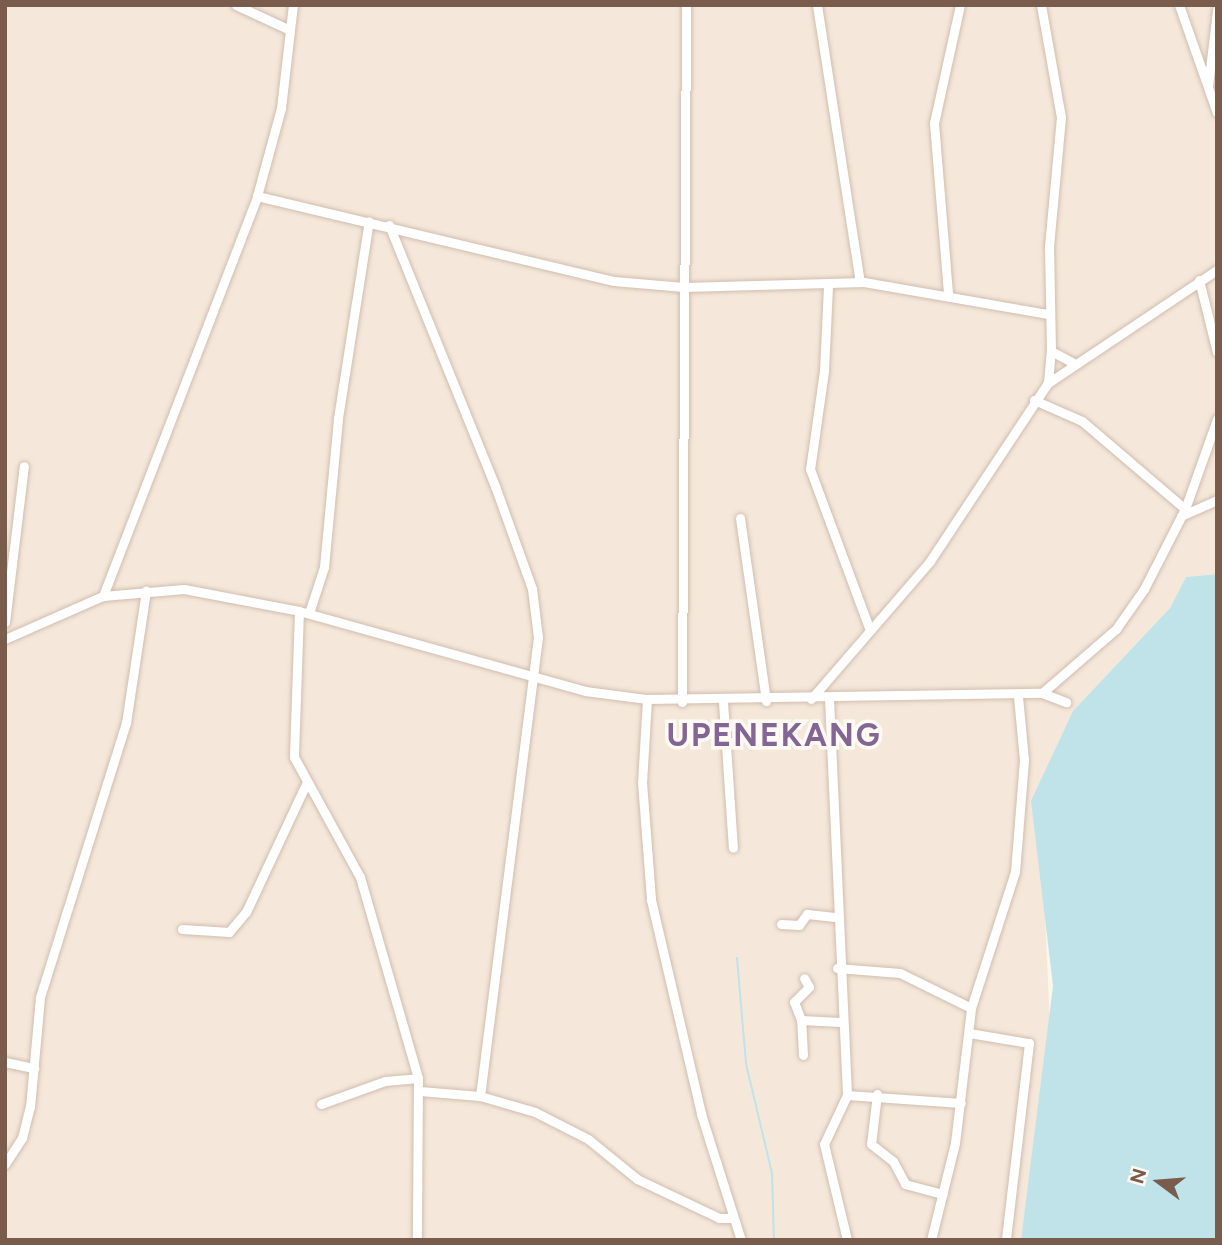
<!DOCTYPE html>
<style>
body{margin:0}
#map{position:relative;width:1222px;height:1245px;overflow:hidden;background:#fdf6ec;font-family:Figtree,sans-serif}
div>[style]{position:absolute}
.residential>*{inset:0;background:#f5e8da}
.water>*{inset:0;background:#bfe3e8}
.stream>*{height:2px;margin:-1px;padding:0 1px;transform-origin:1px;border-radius:1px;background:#bfe3e8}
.roads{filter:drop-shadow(0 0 2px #d1beb0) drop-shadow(0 0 2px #d1beb0)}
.minor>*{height:9px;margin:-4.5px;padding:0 4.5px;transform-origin:4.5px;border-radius:4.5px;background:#fff}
span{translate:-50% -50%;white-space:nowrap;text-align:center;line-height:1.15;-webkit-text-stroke:7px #fffaf3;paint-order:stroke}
.district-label{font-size:32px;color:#846695;font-weight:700;letter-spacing:2px}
.frame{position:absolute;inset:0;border:7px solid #7a5c4d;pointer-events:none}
.north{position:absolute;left:1124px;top:1147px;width:70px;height:70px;-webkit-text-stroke:5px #fffaf3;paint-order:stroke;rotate:286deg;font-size:19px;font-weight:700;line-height:28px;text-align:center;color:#7a5c4d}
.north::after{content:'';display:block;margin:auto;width:24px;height:32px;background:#7a5c4d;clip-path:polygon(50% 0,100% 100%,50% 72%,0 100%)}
</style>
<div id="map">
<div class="residential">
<div style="clip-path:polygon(5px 5px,1217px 5px,1217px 574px,1186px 577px,1170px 608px,1073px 711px,1045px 914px,1050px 1027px,1021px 1240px,5px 1240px)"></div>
</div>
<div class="water">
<div style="clip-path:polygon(1217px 574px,1217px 1240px,1021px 1240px,1053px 986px,1031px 801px,1073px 711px,1170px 608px,1186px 577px)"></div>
</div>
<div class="stream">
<div style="left:737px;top:958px;width:106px;rotate:85.1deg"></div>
<div style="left:746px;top:1064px;width:112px;rotate:76.6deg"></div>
<div style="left:772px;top:1173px;width:67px;rotate:88.3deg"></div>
</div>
<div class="roads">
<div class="minor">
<div style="left:236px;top:5px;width:57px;rotate:24.8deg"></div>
<div style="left:817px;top:5px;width:280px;rotate:81.2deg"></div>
<div style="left:1041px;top:5px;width:114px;rotate:79.9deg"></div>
<div style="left:1061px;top:117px;width:130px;rotate:95.3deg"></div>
<div style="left:1049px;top:246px;width:105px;rotate:88.9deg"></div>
<div style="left:1051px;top:351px;width:24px;rotate:28deg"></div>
<div style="left:1179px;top:5px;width:114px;rotate:70.6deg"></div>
<div style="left:1208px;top:86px;width:77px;rotate:-83.2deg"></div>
<div style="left:257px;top:196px;width:367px;rotate:13.4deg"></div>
<div style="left:614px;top:281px;width:70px;rotate:4.9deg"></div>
<div style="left:684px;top:287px;width:180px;rotate:-1.6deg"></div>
<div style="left:864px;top:282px;width:187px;rotate:9.9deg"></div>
<div style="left:389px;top:225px;width:282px;rotate:67.9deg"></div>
<div style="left:495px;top:486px;width:109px;rotate:70.2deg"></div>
<div style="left:532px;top:589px;width:48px;rotate:82.9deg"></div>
<div style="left:538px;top:637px;width:463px;rotate:97.2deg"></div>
<div style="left:1199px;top:280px;width:74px;rotate:76deg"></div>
<div style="left:828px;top:286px;width:85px;rotate:92.7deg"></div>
<div style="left:824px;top:371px;width:99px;rotate:98.1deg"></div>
<div style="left:810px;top:469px;width:170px;rotate:69.6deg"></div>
<div style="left:948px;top:293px;width:171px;rotate:-94.7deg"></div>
<div style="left:934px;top:123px;width:121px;rotate:-77.6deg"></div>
<div style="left:1048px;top:383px;width:32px;rotate:-85deg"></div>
<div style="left:1034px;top:400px;width:52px;rotate:23.6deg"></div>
<div style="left:1082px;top:421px;width:135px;rotate:40.5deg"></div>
<div style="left:1181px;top:516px;width:39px;rotate:-24deg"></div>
<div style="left:740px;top:518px;width:185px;rotate:81.9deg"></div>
<div style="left:103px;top:596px;width:429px;rotate:-68.9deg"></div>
<div style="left:257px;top:196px;width:91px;rotate:-74.7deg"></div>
<div style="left:281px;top:108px;width:104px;rotate:-83.4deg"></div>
<div style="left:299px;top:611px;width:146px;rotate:92deg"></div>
<div style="left:294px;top:757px;width:137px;rotate:61.2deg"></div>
<div style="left:360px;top:877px;width:209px;rotate:73.9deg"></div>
<div style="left:418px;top:1078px;width:162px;rotate:90.4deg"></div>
<div style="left:309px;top:613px;width:48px;rotate:-71.9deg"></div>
<div style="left:324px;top:567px;width:150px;rotate:-84.6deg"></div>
<div style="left:338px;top:418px;width:199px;rotate:-81.1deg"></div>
<div style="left:5px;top:622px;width:157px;rotate:-83.1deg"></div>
<div style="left:5px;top:639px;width:107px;rotate:-23.7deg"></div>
<div style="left:103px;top:596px;width:81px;rotate:-4.9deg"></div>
<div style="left:184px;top:589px;width:117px;rotate:10.8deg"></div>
<div style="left:299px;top:611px;width:297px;rotate:15.6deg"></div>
<div style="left:585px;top:691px;width:63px;rotate:7.4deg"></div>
<div style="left:647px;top:699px;width:395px;rotate:-0.9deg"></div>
<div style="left:1042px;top:693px;width:26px;rotate:21deg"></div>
<div style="left:1042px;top:693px;width:98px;rotate:-40.9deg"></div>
<div style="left:1116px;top:629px;width:49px;rotate:-55deg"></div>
<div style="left:1144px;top:589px;width:90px;rotate:-62.9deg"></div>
<div style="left:1185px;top:509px;width:96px;rotate:-70.4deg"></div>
<div style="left:829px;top:698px;width:397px;rotate:87.4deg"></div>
<div style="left:847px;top:1095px;width:54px;rotate:115.1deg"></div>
<div style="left:824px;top:1144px;width:99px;rotate:76.5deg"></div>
<div style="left:647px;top:699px;width:83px;rotate:93.4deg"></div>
<div style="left:642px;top:782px;width:118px;rotate:85.6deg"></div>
<div style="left:651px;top:900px;width:220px;rotate:76.8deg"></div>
<div style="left:701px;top:1114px;width:132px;rotate:72.4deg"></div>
<div style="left:811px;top:699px;width:182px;rotate:-49.2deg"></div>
<div style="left:930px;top:561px;width:214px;rotate:-56.5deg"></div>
<div style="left:1048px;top:383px;width:203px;rotate:-33.8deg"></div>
<div style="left:682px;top:702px;width:697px;rotate:-89.67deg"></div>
<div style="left:723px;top:702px;width:146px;rotate:86.1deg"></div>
<div style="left:781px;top:924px;width:18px;rotate:3deg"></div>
<div style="left:799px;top:925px;width:14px;rotate:-54deg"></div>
<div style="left:807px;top:914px;width:28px;rotate:6deg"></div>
<div style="left:182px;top:929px;width:47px;rotate:3.7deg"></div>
<div style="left:229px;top:932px;width:26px;rotate:-50deg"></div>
<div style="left:246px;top:912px;width:144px;rotate:-64.9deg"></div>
<div style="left:837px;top:968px;width:63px;rotate:4.5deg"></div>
<div style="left:900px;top:973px;width:79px;rotate:26.2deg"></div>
<div style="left:801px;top:1020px;width:19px;rotate:-111deg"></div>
<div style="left:794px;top:1002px;width:21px;rotate:-45deg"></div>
<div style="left:809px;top:987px;width:10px;rotate:-119deg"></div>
<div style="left:969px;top:1033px;width:61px;rotate:9.5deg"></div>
<div style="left:1029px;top:1043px;width:198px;rotate:96.7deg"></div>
<div style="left:803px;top:1055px;width:35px;rotate:-93deg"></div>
<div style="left:801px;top:1020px;width:39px;rotate:3deg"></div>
<div style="left:5px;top:1062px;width:30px;rotate:12deg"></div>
<div style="left:420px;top:1091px;width:60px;rotate:4.8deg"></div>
<div style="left:480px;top:1096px;width:57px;rotate:16.2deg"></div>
<div style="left:535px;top:1112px;width:59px;rotate:27deg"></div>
<div style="left:588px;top:1139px;width:63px;rotate:39.2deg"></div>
<div style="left:637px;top:1179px;width:91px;rotate:25.4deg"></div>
<div style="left:719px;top:1218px;width:14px"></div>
<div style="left:877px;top:1094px;width:50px;rotate:96.8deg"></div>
<div style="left:871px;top:1144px;width:28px;rotate:38deg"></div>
<div style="left:893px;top:1161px;width:26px;rotate:62deg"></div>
<div style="left:905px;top:1184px;width:39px;rotate:15deg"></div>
<div style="left:847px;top:1095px;width:114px;rotate:4deg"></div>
<div style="left:321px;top:1104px;width:68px;rotate:-19.8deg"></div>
<div style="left:385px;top:1081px;width:33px;rotate:-5deg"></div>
<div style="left:5px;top:1164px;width:31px;rotate:-57deg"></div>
<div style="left:22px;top:1138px;width:32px;rotate:-76deg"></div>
<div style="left:30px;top:1107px;width:110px;rotate:-84.8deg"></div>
<div style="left:40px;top:997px;width:287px;rotate:-72.6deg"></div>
<div style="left:126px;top:723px;width:134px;rotate:-81.4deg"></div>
<div style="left:931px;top:1240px;width:100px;rotate:-76.1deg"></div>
<div style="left:955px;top:1143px;width:136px;rotate:-83.2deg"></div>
<div style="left:971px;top:1008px;width:143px;rotate:-72.1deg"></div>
<div style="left:1015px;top:872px;width:112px;rotate:-85.4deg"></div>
<div style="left:1024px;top:760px;width:63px;rotate:-95.4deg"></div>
</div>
</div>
<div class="district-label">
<span style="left:774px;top:735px">UPENEKANG</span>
</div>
<div class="frame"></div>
<div class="north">N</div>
</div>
